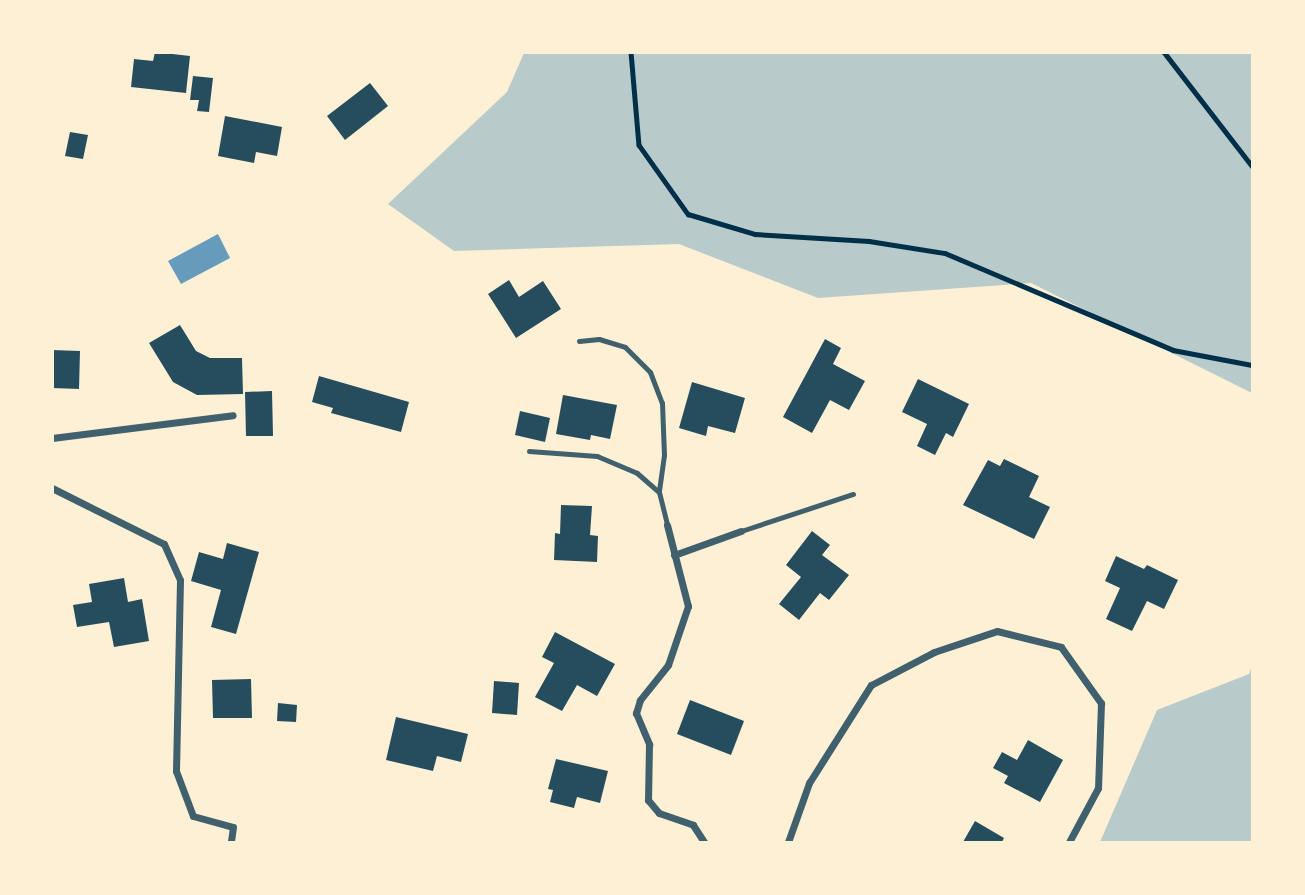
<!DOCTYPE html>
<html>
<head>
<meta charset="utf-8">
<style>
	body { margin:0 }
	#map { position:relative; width:1305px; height:895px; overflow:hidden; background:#fdf0d5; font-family:Commissioner,sans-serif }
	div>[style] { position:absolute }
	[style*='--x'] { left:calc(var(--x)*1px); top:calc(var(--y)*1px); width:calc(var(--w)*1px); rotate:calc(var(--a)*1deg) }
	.green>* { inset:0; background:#b9caca }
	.water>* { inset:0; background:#669bbc }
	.building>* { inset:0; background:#264d5e }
	.path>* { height:4.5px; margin:-2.25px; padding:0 2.25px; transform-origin:2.25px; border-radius:2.25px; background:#003049 }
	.service>* { height:5px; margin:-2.5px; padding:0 2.5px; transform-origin:2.5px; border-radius:2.5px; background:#3f606c }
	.minor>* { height:7px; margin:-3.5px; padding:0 3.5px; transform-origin:3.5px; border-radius:3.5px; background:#3f606c }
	span { translate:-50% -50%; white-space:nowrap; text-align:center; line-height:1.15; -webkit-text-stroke:6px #fdf0d5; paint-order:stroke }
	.frame { position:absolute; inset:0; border:54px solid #fdf0d5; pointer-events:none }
</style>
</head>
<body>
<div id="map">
	<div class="green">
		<div style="clip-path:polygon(524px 53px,1252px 53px,1252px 393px,1031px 283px,818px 298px,679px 244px,454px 251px,388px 204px,507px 92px)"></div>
		<div style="clip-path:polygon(1252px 666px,1252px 842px,1100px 842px,1157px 710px,1249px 674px)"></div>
	</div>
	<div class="water">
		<div style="clip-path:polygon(218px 234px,230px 258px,181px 284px,168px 261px)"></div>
	</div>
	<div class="building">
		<div style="clip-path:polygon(155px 52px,190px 56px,186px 93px,131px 87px,134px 59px,153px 61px)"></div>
		<div style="clip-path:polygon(193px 76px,213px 78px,209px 112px,197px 111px,199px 100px,190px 100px)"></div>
		<div style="clip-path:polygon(370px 83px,388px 106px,345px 140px,327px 116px)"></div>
		<div style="clip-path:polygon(225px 116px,282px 127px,277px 156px,256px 152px,254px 163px,218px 156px)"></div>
		<div style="clip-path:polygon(70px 132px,88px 135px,83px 159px,65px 156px)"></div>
		<div style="clip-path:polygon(509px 280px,519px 297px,543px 281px,561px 309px,516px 338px,488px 294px)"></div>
		<div style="clip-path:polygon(180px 325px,196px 351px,210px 358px,242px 358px,243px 394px,197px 395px,173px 382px,149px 343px)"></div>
		<div style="clip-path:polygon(825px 339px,841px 348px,833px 364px,865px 381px,849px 410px,830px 400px,812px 433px,783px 417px)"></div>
		<div style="clip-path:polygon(52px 350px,80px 351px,79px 389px,52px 388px)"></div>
		<div style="clip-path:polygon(319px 376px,409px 402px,401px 432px,331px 413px,333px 408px,312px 402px)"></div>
		<div style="clip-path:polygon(918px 379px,969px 404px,953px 437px,946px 433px,935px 455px,917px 446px,927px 424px,902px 412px)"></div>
		<div style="clip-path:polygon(692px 382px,745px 398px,735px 433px,708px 426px,706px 436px,679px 428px)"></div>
		<div style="clip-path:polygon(272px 391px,273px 436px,246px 436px,245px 392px)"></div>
		<div style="clip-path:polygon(563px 395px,617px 405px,610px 439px,591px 435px,590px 440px,556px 434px)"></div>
		<div style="clip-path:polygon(520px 411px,550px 418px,545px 442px,515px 435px)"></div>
		<div style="clip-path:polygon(1004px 459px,1039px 476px,1029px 497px,1050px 507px,1034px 539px,963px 505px,988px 460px,1000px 466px)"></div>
		<div style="clip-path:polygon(561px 505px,592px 506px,590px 535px,598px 536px,597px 562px,554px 560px,555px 533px,560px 534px)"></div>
		<div style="clip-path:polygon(812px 531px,830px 545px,822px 555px,849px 575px,829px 600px,820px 593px,799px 620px,779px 604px,801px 577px,786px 565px)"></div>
		<div style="clip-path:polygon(227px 543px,259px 552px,236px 634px,211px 627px,221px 590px,191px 581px,199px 552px,223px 559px)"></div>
		<div style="clip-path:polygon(1116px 556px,1144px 569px,1147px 565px,1178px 580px,1164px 609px,1147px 601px,1132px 631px,1106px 619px,1120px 588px,1105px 581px)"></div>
		<div style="clip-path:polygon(124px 578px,128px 602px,142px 599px,149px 641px,114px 647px,109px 622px,77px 627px,73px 605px,92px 602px,89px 584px)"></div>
		<div style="clip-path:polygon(555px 632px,615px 664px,597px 696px,577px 685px,562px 711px,535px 697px,554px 663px,542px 657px)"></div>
		<div style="clip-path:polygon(251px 679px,252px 718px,213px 718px,212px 680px)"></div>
		<div style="clip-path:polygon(494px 681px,519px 683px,517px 715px,492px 713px)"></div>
		<div style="clip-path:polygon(690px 700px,744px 721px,731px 755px,677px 734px)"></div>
		<div style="clip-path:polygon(278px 703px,297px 705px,296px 722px,277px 721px)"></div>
		<div style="clip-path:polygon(396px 717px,468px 734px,461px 762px,437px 756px,433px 771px,386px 760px)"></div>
		<div style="clip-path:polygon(1028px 740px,1063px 760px,1040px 802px,1004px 783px,1008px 776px,993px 768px,1002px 752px,1017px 760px)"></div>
		<div style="clip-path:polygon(556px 759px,608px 771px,600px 803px,577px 797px,574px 808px,550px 802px,553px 790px,548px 789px)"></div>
		<div style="clip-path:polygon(975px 821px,1004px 838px,1002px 842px,963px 842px)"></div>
	</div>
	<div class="path">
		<div style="--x:631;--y:52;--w:93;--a:85.1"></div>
		<div style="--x:639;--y:145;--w:85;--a:54.6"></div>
		<div style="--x:688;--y:214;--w:70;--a:16.6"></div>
		<div style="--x:755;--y:234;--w:114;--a:3.5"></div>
		<div style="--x:869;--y:241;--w:77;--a:9"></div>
		<div style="--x:945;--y:253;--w:248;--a:23"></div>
		<div style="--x:1173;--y:350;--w:80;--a:10.8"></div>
		<div style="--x:1164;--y:52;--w:144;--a:52.3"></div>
	</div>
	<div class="service">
		<div style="--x:579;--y:341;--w:20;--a:-6"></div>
		<div style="--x:599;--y:339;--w:27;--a:17"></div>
		<div style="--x:625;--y:347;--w:35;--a:45"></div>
		<div style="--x:650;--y:372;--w:33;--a:69"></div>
		<div style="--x:662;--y:403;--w:52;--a:87.8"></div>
		<div style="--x:664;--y:455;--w:37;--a:98"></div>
		<div style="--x:529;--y:451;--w:68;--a:4.2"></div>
		<div style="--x:597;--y:456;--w:43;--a:23"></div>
		<div style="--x:637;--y:473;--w:29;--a:41"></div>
		<div style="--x:659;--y:492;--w:34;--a:76"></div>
		<div style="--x:741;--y:531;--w:118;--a:-18.3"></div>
	</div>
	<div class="minor">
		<div style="--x:52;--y:438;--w:182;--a:-7.2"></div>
		<div style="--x:52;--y:488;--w:125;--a:26.6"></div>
		<div style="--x:164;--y:544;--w:39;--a:66"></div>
		<div style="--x:180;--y:580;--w:191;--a:91.2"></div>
		<div style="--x:176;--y:771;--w:48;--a:69.3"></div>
		<div style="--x:193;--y:816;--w:41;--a:15.4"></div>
		<div style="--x:233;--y:827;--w:15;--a:98"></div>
		<div style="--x:667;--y:525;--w:84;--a:75.5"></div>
		<div style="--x:688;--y:606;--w:62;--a:108.7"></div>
		<div style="--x:668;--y:665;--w:45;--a:128.7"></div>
		<div style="--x:640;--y:700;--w:14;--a:107"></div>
		<div style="--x:636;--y:713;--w:34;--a:67"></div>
		<div style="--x:649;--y:744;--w:56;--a:91"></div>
		<div style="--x:648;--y:800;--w:17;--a:50"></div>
		<div style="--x:659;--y:813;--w:36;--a:19"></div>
		<div style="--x:693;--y:825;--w:20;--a:57"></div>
		<div style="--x:674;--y:555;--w:71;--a:-19.7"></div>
		<div style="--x:788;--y:842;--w:63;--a:-70.4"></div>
		<div style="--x:809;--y:783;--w:116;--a:-57.7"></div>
		<div style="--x:871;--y:685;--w:71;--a:-27.6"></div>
		<div style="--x:934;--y:652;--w:66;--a:-18.4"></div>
		<div style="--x:997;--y:631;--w:66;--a:14"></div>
		<div style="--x:1061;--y:647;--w:69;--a:54.5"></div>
		<div style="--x:1101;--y:703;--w:85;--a:92"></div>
		<div style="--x:1098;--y:788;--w:61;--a:118.2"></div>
	</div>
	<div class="frame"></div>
</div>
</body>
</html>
